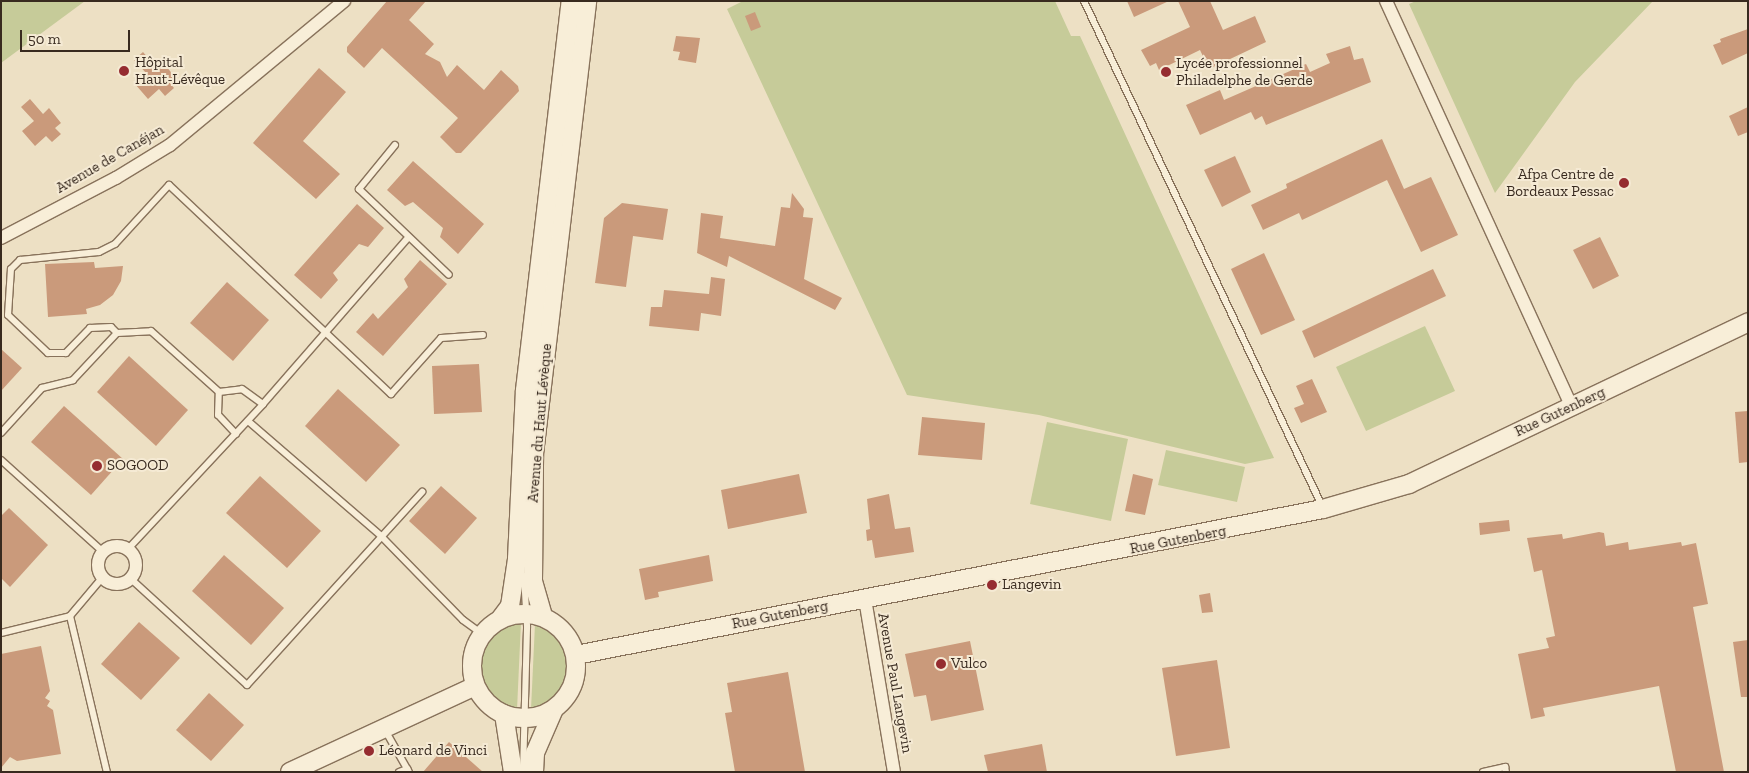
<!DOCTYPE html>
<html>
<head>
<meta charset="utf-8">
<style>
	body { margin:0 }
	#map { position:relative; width:1749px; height:773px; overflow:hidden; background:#ede0c4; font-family:"Zilla Slab",serif }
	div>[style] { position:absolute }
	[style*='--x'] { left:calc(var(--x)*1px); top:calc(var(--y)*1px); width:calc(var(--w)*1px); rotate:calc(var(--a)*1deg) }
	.green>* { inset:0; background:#c6cb99 }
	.building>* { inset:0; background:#ca9a7b }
	.roads { filter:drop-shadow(1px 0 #88725b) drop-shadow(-1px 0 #88725b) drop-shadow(0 1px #88725b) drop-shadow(0 -1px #88725b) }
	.lane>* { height:6px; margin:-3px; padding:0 3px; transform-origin:3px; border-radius:3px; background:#f8eed8 }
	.street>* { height:12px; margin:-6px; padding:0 6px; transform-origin:6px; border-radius:6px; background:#f8eed8 }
	.street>.ring { margin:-6px; padding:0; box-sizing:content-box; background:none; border:12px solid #f8eed8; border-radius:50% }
	.secondary>* { height:18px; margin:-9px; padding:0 9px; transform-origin:9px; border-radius:9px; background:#f8eed8 }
	.secondary>.ring { margin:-9px; padding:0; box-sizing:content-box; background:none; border:18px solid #f8eed8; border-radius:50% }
	.dots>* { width:14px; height:14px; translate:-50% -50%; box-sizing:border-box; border:2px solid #f5ead4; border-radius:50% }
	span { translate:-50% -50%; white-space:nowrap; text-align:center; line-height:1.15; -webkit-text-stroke:4px #f5ead4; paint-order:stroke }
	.poi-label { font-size:15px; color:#382a1f }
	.left { translate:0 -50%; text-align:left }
	.right { translate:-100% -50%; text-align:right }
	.street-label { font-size:15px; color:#382a1f }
	.frame { position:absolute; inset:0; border:2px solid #382a1f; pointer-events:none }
	.scale { position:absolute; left:20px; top:30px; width:110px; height:22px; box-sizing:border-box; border:2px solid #382a1f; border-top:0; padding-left:6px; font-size:15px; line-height:18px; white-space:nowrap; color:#382a1f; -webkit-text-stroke:4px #f5ead4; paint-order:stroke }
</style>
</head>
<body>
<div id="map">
	<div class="green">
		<div style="clip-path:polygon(1px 1px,85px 1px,1px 63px)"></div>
		<div style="clip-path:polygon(743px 1px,1055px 1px,1071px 36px,1080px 36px,1274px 458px,1245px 464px,1039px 415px,907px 395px,727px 9px)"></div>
		<div style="clip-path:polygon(1416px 1px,1653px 1px,1575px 82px,1495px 193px,1409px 4px)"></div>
		<div style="clip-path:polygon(1425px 326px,1455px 391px,1366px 431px,1336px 367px)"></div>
		<div style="clip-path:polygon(1047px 422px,1128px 439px,1111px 521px,1030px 504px)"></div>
		<div style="clip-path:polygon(1166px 450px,1245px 467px,1237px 502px,1158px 485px)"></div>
		<div style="clip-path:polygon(521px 622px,517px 710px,507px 707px,490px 695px,480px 669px,481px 655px,491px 637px,505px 626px)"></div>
		<div style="clip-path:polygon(535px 624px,556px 636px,566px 654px,567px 663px,564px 682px,559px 693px,544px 706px,531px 709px)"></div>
	</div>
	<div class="building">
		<div style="clip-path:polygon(387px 1px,426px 1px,409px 20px,434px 44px,425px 54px,440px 62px,447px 77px,457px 65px,484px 90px,501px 70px,518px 86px,519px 91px,461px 153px,456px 153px,440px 137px,458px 118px,382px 48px,364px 68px,347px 52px,347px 47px)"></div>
		<div style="clip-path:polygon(1127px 1px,1169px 1px,1134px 17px)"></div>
		<div style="clip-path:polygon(1178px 1px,1210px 1px,1223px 30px,1255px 16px,1266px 42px,1209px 69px,1200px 50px,1159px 70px,1156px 63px,1150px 66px,1141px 50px,1190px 27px)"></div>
		<div style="clip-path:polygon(755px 12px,761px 27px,751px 31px,745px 16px)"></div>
		<div style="clip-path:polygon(1748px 29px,1748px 53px,1722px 65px,1713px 45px,1721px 42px,1720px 39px)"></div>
		<div style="clip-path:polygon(676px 36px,700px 38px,696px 63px,678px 60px,680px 52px,673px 51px)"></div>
		<div style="clip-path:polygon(1350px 46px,1354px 60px,1363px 58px,1371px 82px,1266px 125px,1262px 116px,1255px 120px,1251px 112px,1200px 135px,1186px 105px,1220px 90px,1224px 100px,1306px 64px,1310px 72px,1330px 63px,1326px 54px)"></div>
		<div style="clip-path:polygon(143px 52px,156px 67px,162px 61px,174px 76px,168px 81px,174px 88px,165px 96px,159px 89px,148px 99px,135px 84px,147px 74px,134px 60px)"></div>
		<div style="clip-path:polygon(319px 68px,346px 92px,303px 141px,340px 174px,316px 199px,253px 143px)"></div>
		<div style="clip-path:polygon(30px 99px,43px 114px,49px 108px,61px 123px,55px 128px,61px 134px,52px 142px,46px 136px,35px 146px,22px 131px,34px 121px,21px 107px)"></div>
		<div style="clip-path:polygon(1748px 107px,1748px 132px,1738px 136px,1729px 116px)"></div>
		<div style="clip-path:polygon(1382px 139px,1404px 189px,1431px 177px,1458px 235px,1421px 252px,1387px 180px,1302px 220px,1299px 213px,1263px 230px,1251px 205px,1287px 188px,1286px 184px)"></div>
		<div style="clip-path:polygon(1235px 156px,1251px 192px,1222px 207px,1204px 170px)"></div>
		<div style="clip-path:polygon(413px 161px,484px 224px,458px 254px,440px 237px,443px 228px,413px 202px,405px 206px,387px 190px)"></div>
		<div style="clip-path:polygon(792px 193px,804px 209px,803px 217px,813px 218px,804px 279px,842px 298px,835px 310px,729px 256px,727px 267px,697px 253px,701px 213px,723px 216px,720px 238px,775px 246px,781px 207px,790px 208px)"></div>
		<div style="clip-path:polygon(622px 203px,668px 209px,663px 240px,633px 236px,626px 287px,595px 283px,604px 218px)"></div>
		<div style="clip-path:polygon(357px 204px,384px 228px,368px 247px,359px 244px,333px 273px,338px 280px,321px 299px,294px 275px)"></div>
		<div style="clip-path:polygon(1600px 237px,1619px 276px,1593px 289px,1573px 250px)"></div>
		<div style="clip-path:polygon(1264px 253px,1295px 320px,1261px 335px,1231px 269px)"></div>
		<div style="clip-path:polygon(420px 260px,447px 284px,383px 356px,356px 332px,373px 313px,378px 319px,408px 287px,404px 279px)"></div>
		<div style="clip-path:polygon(94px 262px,95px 268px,123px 266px,121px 281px,113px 295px,100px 305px,86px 309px,87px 314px,48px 317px,45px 264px)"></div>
		<div style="clip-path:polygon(1433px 269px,1446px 296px,1314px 358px,1302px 331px)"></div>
		<div style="clip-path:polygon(711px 277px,725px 279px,721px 316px,701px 313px,699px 331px,649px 326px,651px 307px,662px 307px,664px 290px,709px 294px)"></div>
		<div style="clip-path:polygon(227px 282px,269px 320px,233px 361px,190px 323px)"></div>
		<div style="clip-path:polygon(1px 349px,22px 368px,1px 391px)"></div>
		<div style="clip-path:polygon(129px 356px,188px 410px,156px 446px,97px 392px)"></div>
		<div style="clip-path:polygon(479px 364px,482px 412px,434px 414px,432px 366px)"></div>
		<div style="clip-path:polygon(1312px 379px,1327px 412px,1301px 423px,1294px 408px,1304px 404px,1296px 386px)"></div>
		<div style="clip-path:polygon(338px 389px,400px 445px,366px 482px,305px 426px)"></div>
		<div style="clip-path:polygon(64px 406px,123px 459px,91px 495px,31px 442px)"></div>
		<div style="clip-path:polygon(1748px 411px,1748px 462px,1739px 463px,1735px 412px)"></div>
		<div style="clip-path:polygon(922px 417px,985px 423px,982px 460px,918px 455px)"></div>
		<div style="clip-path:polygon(799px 474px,807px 513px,728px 529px,721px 490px)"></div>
		<div style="clip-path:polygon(1133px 474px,1153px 479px,1145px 515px,1125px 511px)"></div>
		<div style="clip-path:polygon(260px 476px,321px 531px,287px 568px,226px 513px)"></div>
		<div style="clip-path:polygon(441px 486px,477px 518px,445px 554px,409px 521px)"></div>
		<div style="clip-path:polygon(889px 494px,895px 529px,910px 527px,914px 552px,875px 558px,872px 540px,867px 541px,866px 530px,870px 529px,867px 499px)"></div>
		<div style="clip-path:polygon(9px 508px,48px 545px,10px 587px,1px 578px,1px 516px)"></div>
		<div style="clip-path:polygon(1509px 520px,1510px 531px,1480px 535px,1479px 523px)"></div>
		<div style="clip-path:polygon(1599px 532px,1604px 533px,1606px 546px,1628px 542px,1629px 550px,1681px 542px,1682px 546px,1696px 543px,1708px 604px,1693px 607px,1724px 772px,1676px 772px,1659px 686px,1543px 708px,1545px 716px,1531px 719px,1518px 654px,1549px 648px,1546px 638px,1555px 636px,1542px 570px,1534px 572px,1527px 538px,1562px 534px,1563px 539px)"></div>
		<div style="clip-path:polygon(224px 555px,284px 608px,251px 645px,192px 591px)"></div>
		<div style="clip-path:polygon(709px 555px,713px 581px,658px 592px,659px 597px,645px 600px,639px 569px)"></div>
		<div style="clip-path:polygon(1210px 593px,1213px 612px,1202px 613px,1199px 595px)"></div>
		<div style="clip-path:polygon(139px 622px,180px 658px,141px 700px,101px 664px)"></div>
		<div style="clip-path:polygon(1748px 640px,1748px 697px,1741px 697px,1733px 642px)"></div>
		<div style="clip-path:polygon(970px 641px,984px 710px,931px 721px,926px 695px,914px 697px,905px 654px)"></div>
		<div style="clip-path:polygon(41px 646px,50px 691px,45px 698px,50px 701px,47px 706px,53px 710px,61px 754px,17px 761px,10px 757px,1px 768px,1px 654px)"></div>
		<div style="clip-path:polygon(1217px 660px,1230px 748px,1176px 756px,1162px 668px)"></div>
		<div style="clip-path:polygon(788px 672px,805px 772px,735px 772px,725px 713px,732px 712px,727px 683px)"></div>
		<div style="clip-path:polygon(209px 693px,244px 725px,211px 761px,176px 730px)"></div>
		<div style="clip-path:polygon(449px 742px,483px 772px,423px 772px)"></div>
		<div style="clip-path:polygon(1042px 744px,1047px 772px,988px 772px,984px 755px)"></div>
	</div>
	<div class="roads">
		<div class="lane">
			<div style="--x:1084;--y:1;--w:561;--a:64.76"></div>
			<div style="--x:395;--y:145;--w:57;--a:129.3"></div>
			<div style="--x:359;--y:189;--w:124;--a:43.7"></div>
			<div style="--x:117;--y:333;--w:34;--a:-3"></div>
			<div style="--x:151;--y:331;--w:91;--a:41.9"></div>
			<div style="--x:248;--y:421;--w:176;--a:40.8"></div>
			<div style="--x:381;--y:536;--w:117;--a:45.7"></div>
			<div style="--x:463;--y:620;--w:24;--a:36"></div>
			<div style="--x:1;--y:433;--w:61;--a:-47.7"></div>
			<div style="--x:42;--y:388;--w:32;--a:-14"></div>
			<div style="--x:73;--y:380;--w:64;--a:-46.9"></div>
			<div style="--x:117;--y:333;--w:8;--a:-135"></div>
			<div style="--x:111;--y:327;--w:21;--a:177"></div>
			<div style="--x:90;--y:328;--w:35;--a:134"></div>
			<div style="--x:66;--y:353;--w:18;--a:180"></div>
			<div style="--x:48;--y:353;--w:55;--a:-136.5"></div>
			<div style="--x:8;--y:315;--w:46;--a:-86.3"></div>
			<div style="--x:11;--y:269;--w:13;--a:-45"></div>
			<div style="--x:20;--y:260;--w:79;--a:-5.8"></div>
			<div style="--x:99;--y:252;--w:18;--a:-27"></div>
			<div style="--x:115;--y:244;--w:80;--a:-47.5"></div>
			<div style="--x:169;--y:185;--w:305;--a:43.3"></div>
			<div style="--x:391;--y:394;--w:75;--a:-48.2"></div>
			<div style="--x:441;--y:338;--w:42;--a:-4.1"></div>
			<div style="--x:236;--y:434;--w:26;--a:-133"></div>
			<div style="--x:218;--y:415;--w:23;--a:-88"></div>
			<div style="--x:219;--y:392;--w:23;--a:-7"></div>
			<div style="--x:242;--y:389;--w:26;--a:36"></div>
			<div style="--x:1;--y:460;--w:136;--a:42"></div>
			<div style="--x:128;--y:549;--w:198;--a:-47"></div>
			<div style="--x:263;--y:404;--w:220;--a:-48.9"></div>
			<div style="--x:131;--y:579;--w:157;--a:42.4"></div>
			<div style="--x:247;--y:685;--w:261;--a:-47.8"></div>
			<div style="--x:70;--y:616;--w:160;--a:76.7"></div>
			<div style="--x:1;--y:633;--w:71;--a:-13.8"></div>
			<div style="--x:70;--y:616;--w:50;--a:-49.9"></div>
			<div style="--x:385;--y:730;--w:48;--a:60.3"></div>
			<div style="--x:399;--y:772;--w:9;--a:-21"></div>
			<div style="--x:523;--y:772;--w:146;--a:-88.4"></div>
			<div style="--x:527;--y:626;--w:50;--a:-93.4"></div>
			<div style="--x:1483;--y:772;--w:23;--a:-13"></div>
			<div style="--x:1505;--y:767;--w:5;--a:79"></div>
		</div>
		<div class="street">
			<div style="--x:1386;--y:1;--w:447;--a:65.4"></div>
			<div style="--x:1;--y:238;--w:130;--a:-27.6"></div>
			<div style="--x:116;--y:178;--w:63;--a:-31.4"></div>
			<div style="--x:170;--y:145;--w:226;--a:-39.6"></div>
			<div class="ring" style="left:98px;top:546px;width:26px;height:26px"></div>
			<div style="--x:865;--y:599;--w:175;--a:80.5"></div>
		</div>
		<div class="secondary">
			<div class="ring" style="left:472px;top:614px;width:86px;height:86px"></div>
			<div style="--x:543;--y:616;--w:36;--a:-106"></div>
			<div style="--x:533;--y:581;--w:127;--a:-89.5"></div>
			<div style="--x:534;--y:454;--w:456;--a:-83.3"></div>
			<div style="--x:501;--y:618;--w:15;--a:-53"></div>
			<div style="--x:510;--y:606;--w:48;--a:-81.5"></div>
			<div style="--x:517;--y:559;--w:169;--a:-87.3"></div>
			<div style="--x:525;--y:390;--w:392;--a:-83.3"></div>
			<div style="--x:576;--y:655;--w:761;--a:-11.06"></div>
			<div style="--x:1323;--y:509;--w:90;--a:-16.2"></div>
			<div style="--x:1409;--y:484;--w:376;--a:-25.5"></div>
			<div style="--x:504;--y:714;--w:59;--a:81.2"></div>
			<div style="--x:290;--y:772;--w:204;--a:-24.9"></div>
			<div style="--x:534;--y:772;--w:19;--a:-87"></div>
			<div style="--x:535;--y:753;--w:48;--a:-66.6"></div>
		</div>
	</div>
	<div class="dots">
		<div style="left:124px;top:71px;background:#952c30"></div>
		<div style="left:1166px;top:72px;background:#952c30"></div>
		<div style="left:1624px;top:183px;background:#952c30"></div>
		<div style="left:97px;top:466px;background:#952c30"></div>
		<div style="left:992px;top:585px;background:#952c30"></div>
		<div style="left:941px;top:664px;background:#952c30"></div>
		<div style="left:369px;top:751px;background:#952c30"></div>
	</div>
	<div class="poi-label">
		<span class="left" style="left:135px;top:71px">Hôpital<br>Haut-Lévêque</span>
		<span class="left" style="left:1176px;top:72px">Lycée professionnel<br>Philadelphe de Gerde</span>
		<span class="right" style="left:1614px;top:183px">Afpa Centre de<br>Bordeaux Pessac</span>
		<span class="left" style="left:107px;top:466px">SOGOOD</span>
		<span class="left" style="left:1002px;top:585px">Langevin</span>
		<span class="left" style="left:951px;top:664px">Vulco</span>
		<span class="left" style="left:379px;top:751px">Léonard de Vinci</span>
	</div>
	<div class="street-label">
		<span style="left:110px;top:159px;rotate:-30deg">Avenue de Canéjan</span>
		<span style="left:1560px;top:412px;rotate:-25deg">Rue Gutenberg</span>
		<span style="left:540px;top:423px;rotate:-85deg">Avenue du Haut Lévèque</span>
		<span style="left:1178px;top:540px;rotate:-11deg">Rue Gutenberg</span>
		<span style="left:780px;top:615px;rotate:-11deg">Rue Gutenberg</span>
		<span style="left:895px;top:683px;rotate:80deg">Avenue Paul Langevin</span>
	</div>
	<div class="frame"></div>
	<div class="scale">50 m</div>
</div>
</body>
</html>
